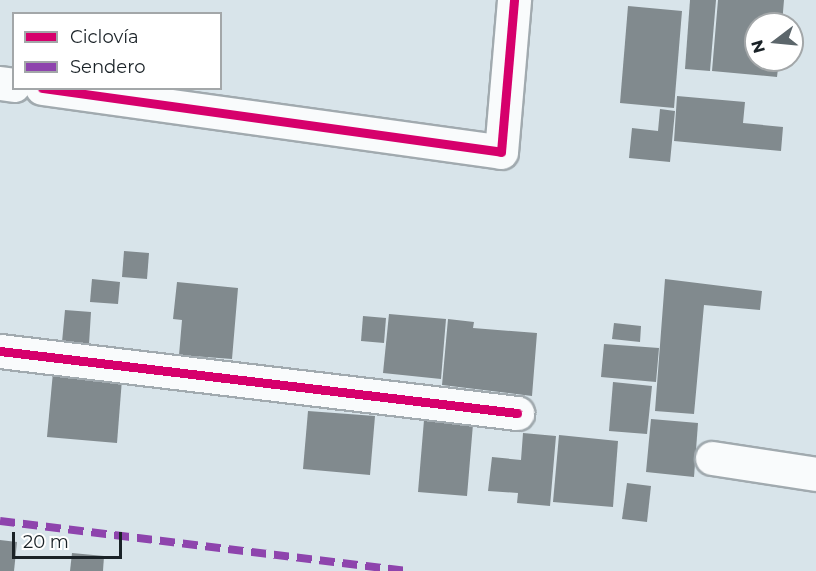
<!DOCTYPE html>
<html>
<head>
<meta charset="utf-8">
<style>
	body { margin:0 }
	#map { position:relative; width:816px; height:571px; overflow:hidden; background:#d8e4ea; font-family:Montserrat,sans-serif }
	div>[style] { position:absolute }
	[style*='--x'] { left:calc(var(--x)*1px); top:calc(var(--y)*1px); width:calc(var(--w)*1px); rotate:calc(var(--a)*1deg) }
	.building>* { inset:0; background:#818a8e }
	.roads { filter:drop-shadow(2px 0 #a1aaaf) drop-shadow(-2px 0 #a1aaaf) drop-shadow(0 2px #a1aaaf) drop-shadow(0 -2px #a1aaaf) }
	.street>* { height:33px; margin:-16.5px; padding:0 16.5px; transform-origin:16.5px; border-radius:16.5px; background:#f9fbfc }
	.quiet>* { height:8px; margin-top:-4px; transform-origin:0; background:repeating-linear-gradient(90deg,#8e44ad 0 15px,transparent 0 23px) }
	.cycleway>* { height:9px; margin:-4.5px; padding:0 4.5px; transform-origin:4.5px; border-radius:4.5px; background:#d6006c }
	span { translate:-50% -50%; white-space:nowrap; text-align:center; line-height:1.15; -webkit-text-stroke:6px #fff; paint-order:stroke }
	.legend { position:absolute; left:12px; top:12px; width:210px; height:78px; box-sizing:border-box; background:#fff; border:2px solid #a3a7a9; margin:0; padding:8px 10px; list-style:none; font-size:18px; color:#1a2227 }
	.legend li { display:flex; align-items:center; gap:12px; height:30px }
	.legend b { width:30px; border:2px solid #a3a7a9 }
	.north { position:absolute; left:744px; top:12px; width:60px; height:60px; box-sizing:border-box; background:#fff; border:2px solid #a3a7a9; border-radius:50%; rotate:254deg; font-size:16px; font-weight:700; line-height:24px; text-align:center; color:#1a2227 }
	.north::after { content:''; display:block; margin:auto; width:21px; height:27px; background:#5c666b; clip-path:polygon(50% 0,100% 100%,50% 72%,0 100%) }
	.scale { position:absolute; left:12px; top:532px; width:110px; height:27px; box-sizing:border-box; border:3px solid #1a2227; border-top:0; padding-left:8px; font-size:18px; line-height:21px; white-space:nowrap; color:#1a2227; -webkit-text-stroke:4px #fff; paint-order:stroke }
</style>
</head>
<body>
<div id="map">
	<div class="building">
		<div style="clip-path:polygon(690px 0,716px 0,710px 71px,685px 69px)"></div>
		<div style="clip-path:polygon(718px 0,784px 0,782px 24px,756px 24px,756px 60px,779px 60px,777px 77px,712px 71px)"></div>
		<div style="clip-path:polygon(628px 6px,682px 11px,674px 108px,620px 103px)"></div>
		<div style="clip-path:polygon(677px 96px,745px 102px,743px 123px,783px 127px,781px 151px,674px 141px)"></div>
		<div style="clip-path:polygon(660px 109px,675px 111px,670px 162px,629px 158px,632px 128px,658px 131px)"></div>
		<div style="clip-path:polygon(124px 251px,149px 253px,147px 279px,122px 277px)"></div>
		<div style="clip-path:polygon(92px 279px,120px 282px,118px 304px,90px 302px)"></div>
		<div style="clip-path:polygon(665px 279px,762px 291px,760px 310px,704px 305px,694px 414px,655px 411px)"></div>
		<div style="clip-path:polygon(177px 282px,238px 288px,232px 359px,179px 355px,182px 320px,173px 319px)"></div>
		<div style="clip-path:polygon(65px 310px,91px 312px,89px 344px,62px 342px)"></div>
		<div style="clip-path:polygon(389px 314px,446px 319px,441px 379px,383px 373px)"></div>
		<div style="clip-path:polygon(363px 316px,386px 318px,384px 343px,361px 341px)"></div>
		<div style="clip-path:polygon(448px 319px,474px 322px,473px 328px,537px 333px,532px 396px,442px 385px)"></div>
		<div style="clip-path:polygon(614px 323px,641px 326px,640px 342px,612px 339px)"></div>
		<div style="clip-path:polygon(604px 344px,659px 348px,656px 382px,601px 377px)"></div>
		<div style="clip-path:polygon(53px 372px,122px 379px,117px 443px,47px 437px)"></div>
		<div style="clip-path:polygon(613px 382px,652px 386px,647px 434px,609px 431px)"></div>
		<div style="clip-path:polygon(308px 411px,375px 416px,370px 475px,303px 469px)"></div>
		<div style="clip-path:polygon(651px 419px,698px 423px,694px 477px,646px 472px)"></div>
		<div style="clip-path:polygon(424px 420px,473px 424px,467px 496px,418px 492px)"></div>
		<div style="clip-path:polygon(523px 433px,556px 436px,550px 506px,517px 503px,518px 493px,488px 491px,492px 457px,521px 460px)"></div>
		<div style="clip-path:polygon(559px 435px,618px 441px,613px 507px,553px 502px)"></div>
		<div style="clip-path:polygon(627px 483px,651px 486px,647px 522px,622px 519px)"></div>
		<div style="clip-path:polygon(0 540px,17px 542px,14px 571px,0 571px)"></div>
		<div style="clip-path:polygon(72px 553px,104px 556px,103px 571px,70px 571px)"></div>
	</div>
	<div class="roads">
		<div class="street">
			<div style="--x:0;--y:83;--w:14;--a:8"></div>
			<div style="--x:42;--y:88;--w:463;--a:7.9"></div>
			<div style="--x:501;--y:152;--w:153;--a:-85.1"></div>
			<div style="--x:0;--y:351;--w:521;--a:6.84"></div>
			<div style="--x:712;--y:458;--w:105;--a:8.7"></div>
		</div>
	</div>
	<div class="quiet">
		<div style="--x:0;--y:521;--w:412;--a:7"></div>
	</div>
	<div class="cycleway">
		<div style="--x:42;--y:88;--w:463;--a:7.9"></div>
		<div style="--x:501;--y:152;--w:153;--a:-85.1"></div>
		<div style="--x:0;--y:351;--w:521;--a:6.84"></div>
	</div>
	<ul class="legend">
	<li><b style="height:8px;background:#d6006c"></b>Ciclovía</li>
	<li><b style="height:8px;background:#8e44ad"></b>Sendero</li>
	</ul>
	<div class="north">N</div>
	<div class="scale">20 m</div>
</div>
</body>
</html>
